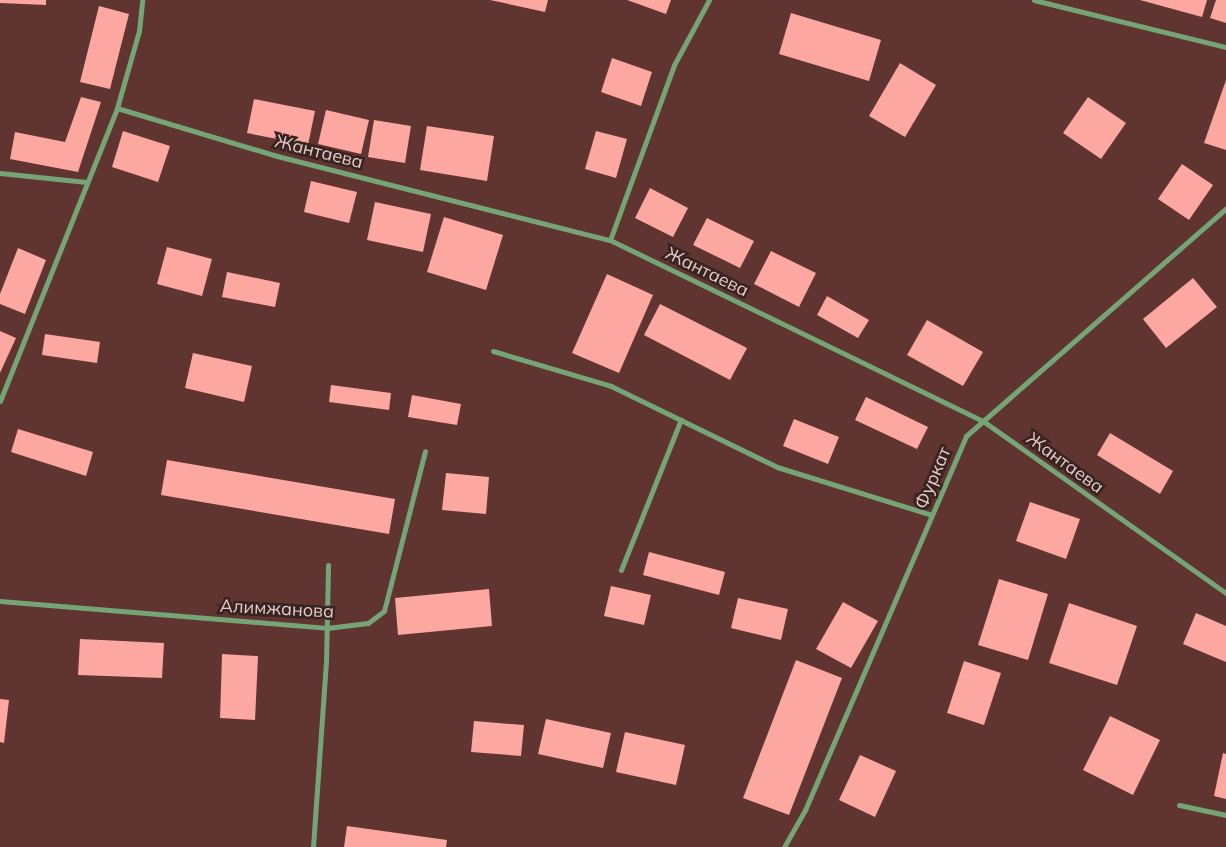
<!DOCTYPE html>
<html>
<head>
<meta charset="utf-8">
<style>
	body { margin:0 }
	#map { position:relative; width:1226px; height:847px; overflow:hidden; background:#603431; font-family:Mulish,sans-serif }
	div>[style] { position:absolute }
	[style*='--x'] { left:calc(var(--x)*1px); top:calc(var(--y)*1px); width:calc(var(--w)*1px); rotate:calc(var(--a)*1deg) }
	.building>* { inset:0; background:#fca79f }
	.street>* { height:5px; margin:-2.5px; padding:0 2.5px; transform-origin:2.5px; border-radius:2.5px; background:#75a476 }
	span { translate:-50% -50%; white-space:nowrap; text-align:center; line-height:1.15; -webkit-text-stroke:5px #372321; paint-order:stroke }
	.street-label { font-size:18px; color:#e6cac7 }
</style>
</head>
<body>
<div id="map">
	<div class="building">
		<div style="clip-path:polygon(0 0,46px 0,46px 5px,0 3px)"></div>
		<div style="clip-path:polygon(490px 0,548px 0,545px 12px)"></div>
		<div style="clip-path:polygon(627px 0,671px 0,666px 14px)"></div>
		<div style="clip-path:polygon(1140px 0,1207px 0,1202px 17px)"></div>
		<div style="clip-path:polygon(1216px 0,1226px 0,1226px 23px,1210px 18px)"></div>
		<div style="clip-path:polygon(99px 6px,129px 14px,110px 89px,80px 82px)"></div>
		<div style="clip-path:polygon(791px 13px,881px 40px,869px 81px,779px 54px)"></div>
		<div style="clip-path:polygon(612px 58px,652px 72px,641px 106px,601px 92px)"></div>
		<div style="clip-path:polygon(900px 63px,936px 85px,905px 137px,869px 116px)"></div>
		<div style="clip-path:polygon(1226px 80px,1226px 150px,1204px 143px)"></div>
		<div style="clip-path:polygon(81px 97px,101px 102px,78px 172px,10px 159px,15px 132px,65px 142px)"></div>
		<div style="clip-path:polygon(1088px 97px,1126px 123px,1101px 159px,1063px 133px)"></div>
		<div style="clip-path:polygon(254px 99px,315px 111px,308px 145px,247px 133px)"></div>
		<div style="clip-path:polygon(326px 110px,369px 120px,361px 154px,318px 144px)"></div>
		<div style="clip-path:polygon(374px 120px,411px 126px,405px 163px,368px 157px)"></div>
		<div style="clip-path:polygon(427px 126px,494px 136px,487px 181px,420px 170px)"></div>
		<div style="clip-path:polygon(123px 131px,170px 146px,158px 182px,112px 167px)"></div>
		<div style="clip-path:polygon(596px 131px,627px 139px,616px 178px,585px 169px)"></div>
		<div style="clip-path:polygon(1182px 164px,1213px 185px,1189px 220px,1158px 199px)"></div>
		<div style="clip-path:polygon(311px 181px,357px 192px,349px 223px,304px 212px)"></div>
		<div style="clip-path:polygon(650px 188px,688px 208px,673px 237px,635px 218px)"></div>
		<div style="clip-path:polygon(375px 202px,431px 214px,423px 252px,367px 240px)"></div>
		<div style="clip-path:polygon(444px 217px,503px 235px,486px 290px,427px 272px)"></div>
		<div style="clip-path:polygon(707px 218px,754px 241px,740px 268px,693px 245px)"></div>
		<div style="clip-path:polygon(167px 247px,212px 259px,202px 296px,157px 284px)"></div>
		<div style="clip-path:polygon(18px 248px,46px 260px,25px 314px,0 304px,0 294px)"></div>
		<div style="clip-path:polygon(771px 251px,816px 273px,799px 307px,754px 284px)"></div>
		<div style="clip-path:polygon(227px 272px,280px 283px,275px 307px,222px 297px)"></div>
		<div style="clip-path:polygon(607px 274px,653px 295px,619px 373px,572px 353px)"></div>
		<div style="clip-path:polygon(1193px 278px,1217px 307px,1166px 348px,1143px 319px)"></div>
		<div style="clip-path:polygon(827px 296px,869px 320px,858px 338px,817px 315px)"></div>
		<div style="clip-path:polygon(660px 304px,747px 348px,730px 380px,644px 335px)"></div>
		<div style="clip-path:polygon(927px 320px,983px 352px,963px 386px,907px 355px)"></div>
		<div style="clip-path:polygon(0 331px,16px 338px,0 373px)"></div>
		<div style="clip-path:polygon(45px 334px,100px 342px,97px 363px,42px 355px)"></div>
		<div style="clip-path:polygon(193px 353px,252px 366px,244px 402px,185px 388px)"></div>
		<div style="clip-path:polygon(331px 385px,391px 393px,389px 410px,329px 402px)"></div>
		<div style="clip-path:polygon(412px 395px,461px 404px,457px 425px,408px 417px)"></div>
		<div style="clip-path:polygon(866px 397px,928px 427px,917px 449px,855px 420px)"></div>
		<div style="clip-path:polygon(794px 419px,839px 437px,828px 464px,783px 446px)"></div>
		<div style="clip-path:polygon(18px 429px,93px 452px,86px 476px,11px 452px)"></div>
		<div style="clip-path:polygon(1110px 433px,1173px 471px,1160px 494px,1097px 455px)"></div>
		<div style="clip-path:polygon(167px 460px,395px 499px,389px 534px,161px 495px)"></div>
		<div style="clip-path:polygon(446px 473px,489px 477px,486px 514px,442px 510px)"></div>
		<div style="clip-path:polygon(1030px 502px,1080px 519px,1066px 559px,1016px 541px)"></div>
		<div style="clip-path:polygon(649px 552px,725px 572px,719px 595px,643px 575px)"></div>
		<div style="clip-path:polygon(999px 579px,1048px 594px,1028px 660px,978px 645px)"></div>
		<div style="clip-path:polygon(611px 586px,651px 595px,644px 625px,604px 616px)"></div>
		<div style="clip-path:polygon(489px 589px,492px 626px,398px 635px,395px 598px)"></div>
		<div style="clip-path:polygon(738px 598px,788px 609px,781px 640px,731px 628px)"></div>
		<div style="clip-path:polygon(843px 602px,878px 621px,851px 668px,816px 649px)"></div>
		<div style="clip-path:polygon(1069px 603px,1137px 626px,1117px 685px,1049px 663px)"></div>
		<div style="clip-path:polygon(1196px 613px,1226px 626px,1226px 662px,1183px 644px)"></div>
		<div style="clip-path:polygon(80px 639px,164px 643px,162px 678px,78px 675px)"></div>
		<div style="clip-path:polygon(222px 654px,258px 656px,255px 720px,220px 718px)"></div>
		<div style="clip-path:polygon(796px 660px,842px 678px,789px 815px,743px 798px)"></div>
		<div style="clip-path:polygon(964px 661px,1001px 673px,984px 725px,947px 713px)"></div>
		<div style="clip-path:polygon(0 699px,9px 700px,4px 743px,0 742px)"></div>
		<div style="clip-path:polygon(1110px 716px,1160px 740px,1133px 795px,1083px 770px)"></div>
		<div style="clip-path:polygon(546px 719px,611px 733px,603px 768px,538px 754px)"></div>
		<div style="clip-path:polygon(474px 721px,524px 725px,521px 756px,471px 752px)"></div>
		<div style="clip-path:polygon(625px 732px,685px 745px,676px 785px,616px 772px)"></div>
		<div style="clip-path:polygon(1223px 753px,1226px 754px,1226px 799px,1214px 796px)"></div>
		<div style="clip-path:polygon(860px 755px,896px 771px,875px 817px,839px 800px)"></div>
		<div style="clip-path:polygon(347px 826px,447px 840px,446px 847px,344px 847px)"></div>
	</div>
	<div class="street">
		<div style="--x:1034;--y:0;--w:198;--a:13.8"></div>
		<div style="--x:117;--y:108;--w:167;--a:16.7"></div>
		<div style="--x:277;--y:156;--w:343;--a:14.2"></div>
		<div style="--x:610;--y:240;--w:415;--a:25.9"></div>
		<div style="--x:983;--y:421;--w:298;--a:35.3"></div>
		<div style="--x:0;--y:173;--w:87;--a:5.9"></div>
		<div style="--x:610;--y:240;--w:186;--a:-69.9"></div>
		<div style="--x:674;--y:65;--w:74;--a:-61.7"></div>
		<div style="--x:493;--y:351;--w:123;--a:16.5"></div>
		<div style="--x:611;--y:386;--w:185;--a:26"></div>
		<div style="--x:777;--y:467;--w:162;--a:17.2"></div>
		<div style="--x:0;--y:401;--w:315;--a:-68.2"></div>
		<div style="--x:117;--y:108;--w:80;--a:-74.1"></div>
		<div style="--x:139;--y:31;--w:31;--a:-84"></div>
		<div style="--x:621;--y:570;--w:162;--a:-68.3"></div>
		<div style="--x:0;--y:601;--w:328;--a:4.7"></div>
		<div style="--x:327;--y:628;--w:41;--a:-7"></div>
		<div style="--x:368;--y:623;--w:20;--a:-37"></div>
		<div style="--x:384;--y:611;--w:165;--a:-75.6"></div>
		<div style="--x:1179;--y:805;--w:48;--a:12"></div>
		<div style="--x:313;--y:847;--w:184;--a:-86"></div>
		<div style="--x:326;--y:663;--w:98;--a:-88.8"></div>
		<div style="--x:784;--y:847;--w:43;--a:-60.4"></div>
		<div style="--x:805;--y:810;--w:407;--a:-66.7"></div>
		<div style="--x:966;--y:436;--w:346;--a:-41.2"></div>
	</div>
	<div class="street-label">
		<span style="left:319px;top:152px;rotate:14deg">Жантаева</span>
		<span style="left:707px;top:272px;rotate:26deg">Жантаева</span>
		<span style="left:1065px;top:463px;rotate:36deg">Жантаева</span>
		<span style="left:933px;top:478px;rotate:-67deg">Фуркат</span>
		<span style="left:277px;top:609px;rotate:3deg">Алимжанова</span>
	</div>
</div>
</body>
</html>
